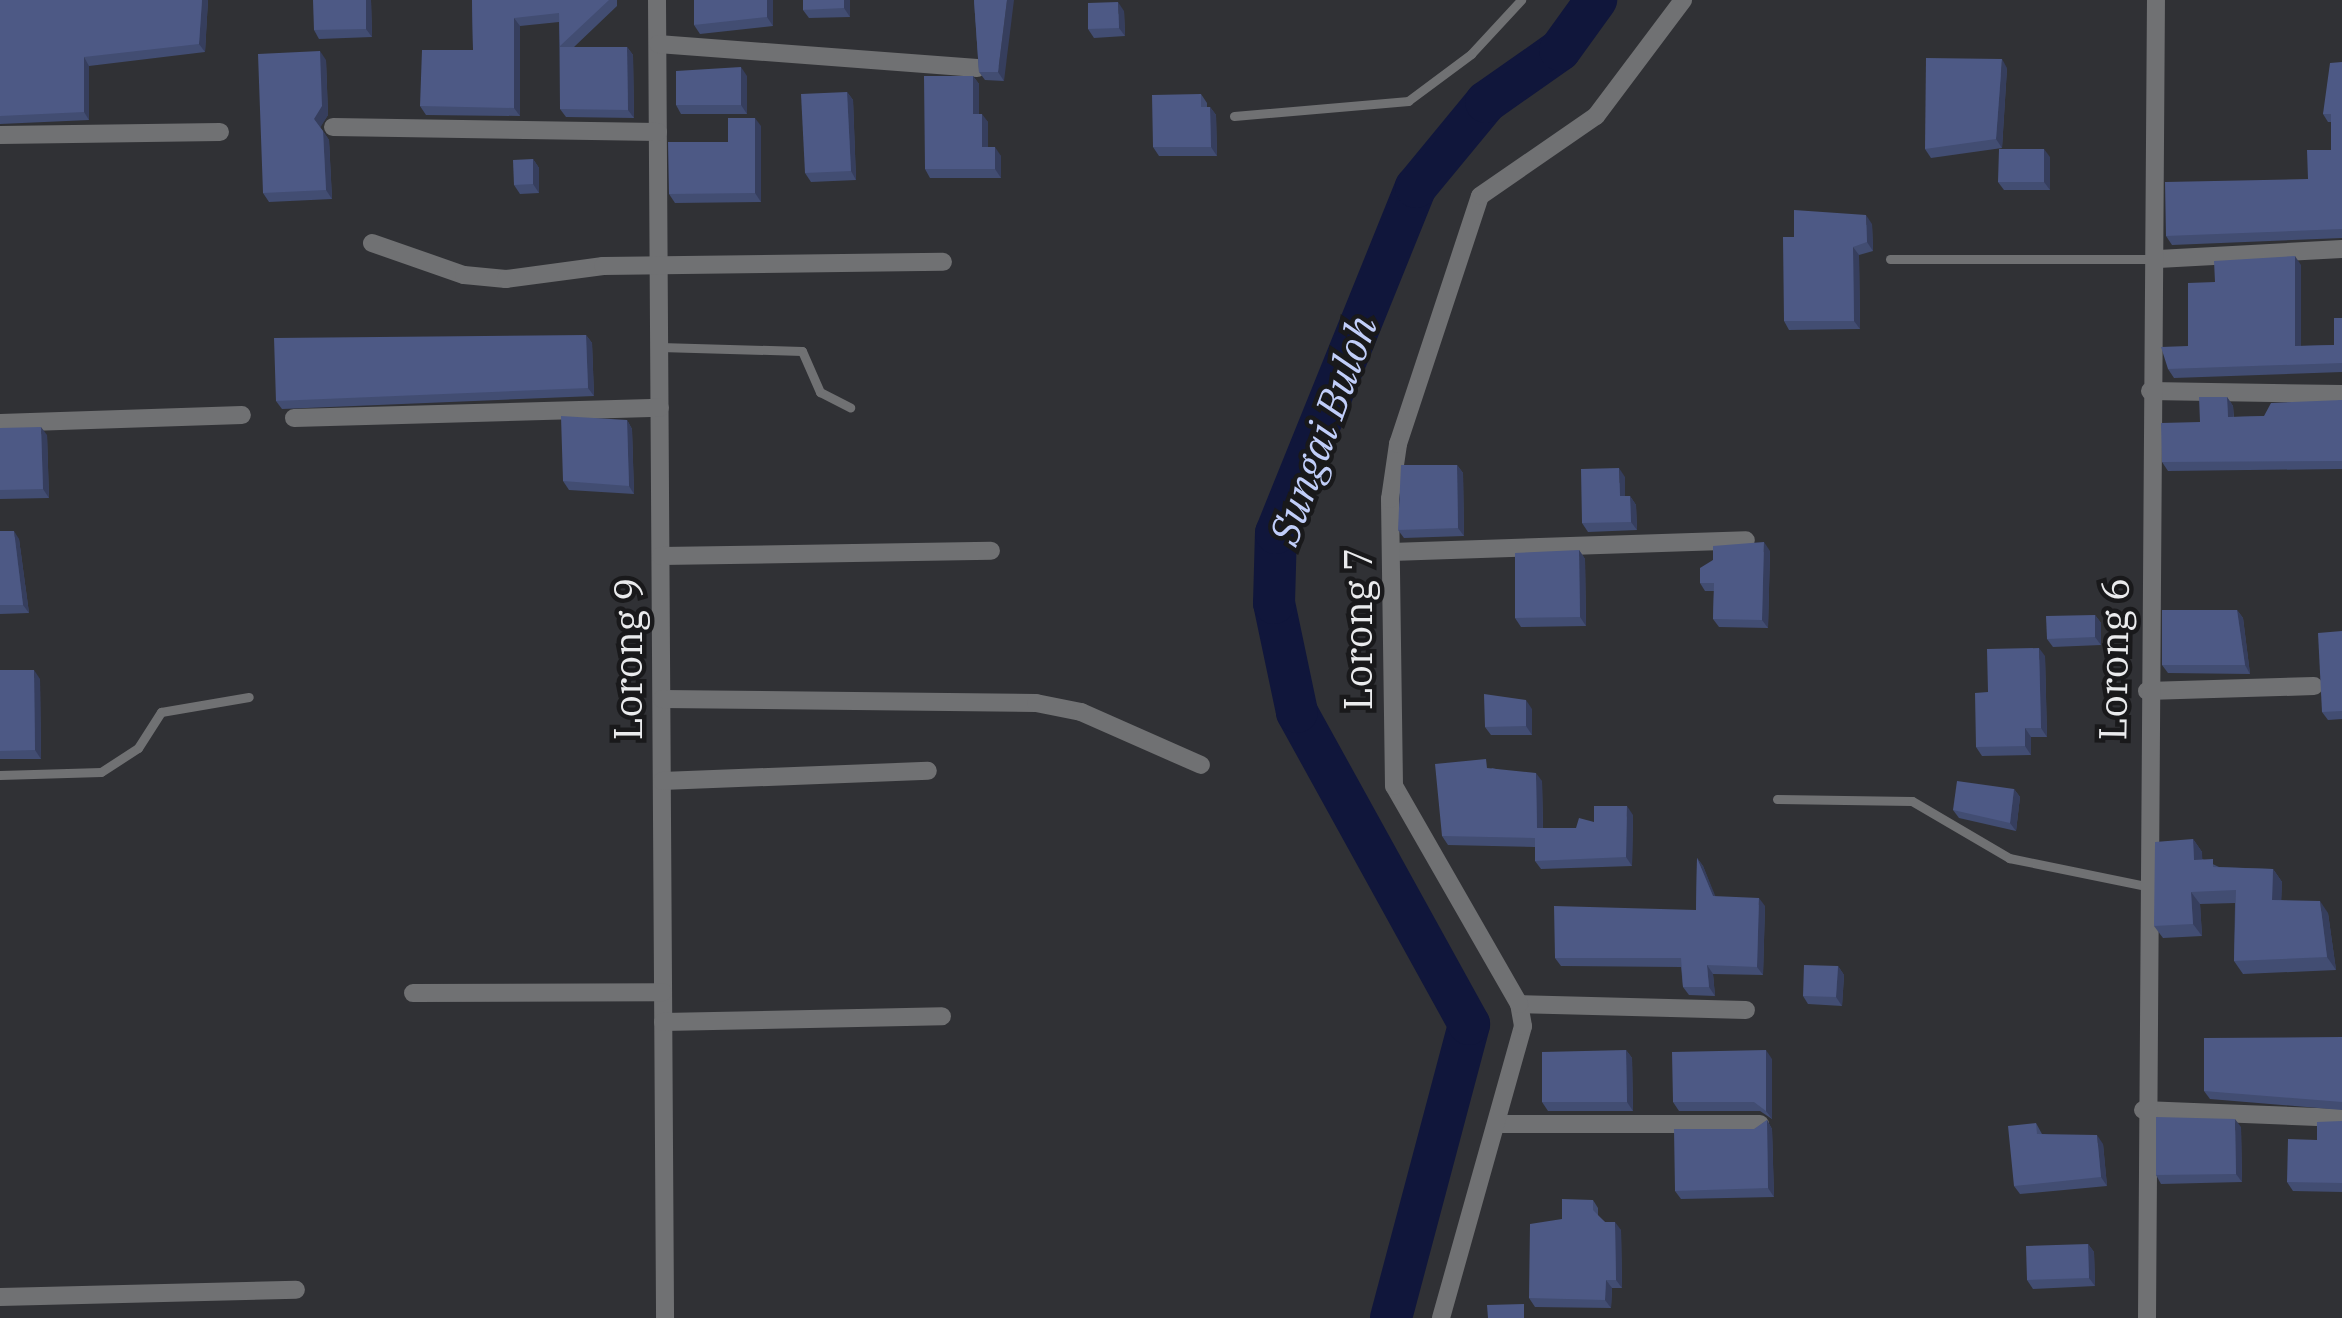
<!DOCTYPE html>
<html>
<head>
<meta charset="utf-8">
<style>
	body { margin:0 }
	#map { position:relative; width:2342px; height:1318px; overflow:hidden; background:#303135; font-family:"IBM Plex Serif",serif }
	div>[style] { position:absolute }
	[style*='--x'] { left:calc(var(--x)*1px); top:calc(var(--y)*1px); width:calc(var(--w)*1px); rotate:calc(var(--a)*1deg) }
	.river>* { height:42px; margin:-21px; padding:0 21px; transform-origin:21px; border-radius:21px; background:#10163b }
	.lane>* { height:9px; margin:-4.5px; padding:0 4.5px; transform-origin:4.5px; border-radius:4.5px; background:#707173 }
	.street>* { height:18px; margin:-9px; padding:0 9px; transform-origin:9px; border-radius:9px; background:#707173 }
	.wall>* { inset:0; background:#424d72 }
	.shaded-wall>* { inset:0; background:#363e5d }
	.building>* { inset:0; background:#4d5985 }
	span { translate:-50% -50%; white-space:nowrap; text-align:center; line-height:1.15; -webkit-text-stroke:9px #19191b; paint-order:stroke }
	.street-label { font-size:39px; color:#eaebed }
	.water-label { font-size:42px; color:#c1cef9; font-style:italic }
</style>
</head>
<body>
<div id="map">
	<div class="river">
		<div style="--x:1391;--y:1318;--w:304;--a:-75.1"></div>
		<div style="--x:1469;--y:1024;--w:356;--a:-118.9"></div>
		<div style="--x:1297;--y:712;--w:111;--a:-101.9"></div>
		<div style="--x:1274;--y:603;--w:70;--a:-88.4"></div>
		<div style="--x:1276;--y:533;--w:373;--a:-68"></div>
		<div style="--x:1416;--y:187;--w:110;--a:-50.5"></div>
		<div style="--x:1486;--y:102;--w:90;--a:-35.1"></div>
		<div style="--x:1560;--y:50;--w:62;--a:-54.2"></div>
	</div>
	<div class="lane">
		<div style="--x:1234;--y:116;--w:175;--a:-4.9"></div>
		<div style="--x:1408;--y:101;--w:79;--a:-36.7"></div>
		<div style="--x:1471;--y:54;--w:74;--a:-47.2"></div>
		<div style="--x:1890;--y:259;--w:263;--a:0"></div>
		<div style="--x:660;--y:347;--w:142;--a:1.6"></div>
		<div style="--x:802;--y:351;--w:45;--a:66.3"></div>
		<div style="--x:820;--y:392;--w:34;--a:27"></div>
		<div style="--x:0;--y:775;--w:101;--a:-1.7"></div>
		<div style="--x:101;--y:772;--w:44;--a:-33"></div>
		<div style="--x:138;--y:748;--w:43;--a:-57.4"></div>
		<div style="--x:161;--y:712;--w:89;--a:-9.7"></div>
		<div style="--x:1777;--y:799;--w:135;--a:0.8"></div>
		<div style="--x:1912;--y:801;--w:113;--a:30.4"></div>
		<div style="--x:2009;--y:858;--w:139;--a:11.6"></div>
	</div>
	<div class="street">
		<div style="--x:657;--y:0;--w:1318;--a:89.65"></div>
		<div style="--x:658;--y:44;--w:320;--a:4.3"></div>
		<div style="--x:333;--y:127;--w:325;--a:0.9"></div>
		<div style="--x:0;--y:135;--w:220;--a:-0.8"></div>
		<div style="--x:372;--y:243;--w:97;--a:19.2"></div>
		<div style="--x:464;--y:275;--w:42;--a:5.4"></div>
		<div style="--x:506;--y:279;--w:98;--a:-7.6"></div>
		<div style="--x:603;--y:266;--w:340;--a:-0.7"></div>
		<div style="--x:2158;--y:259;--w:184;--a:-3.1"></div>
		<div style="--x:2150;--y:391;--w:192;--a:0.9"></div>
		<div style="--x:294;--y:418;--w:366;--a:-1.6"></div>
		<div style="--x:0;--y:423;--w:242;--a:-1.9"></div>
		<div style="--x:1391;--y:552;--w:355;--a:-1.9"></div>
		<div style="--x:661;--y:556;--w:330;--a:-0.9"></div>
		<div style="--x:2147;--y:691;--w:167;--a:-1.7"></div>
		<div style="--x:662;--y:699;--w:374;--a:0.6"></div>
		<div style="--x:1036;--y:703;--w:46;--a:11.3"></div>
		<div style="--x:1081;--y:712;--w:131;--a:23.8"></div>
		<div style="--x:662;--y:781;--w:266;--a:-2.2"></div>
		<div style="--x:413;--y:993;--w:250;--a:-0.2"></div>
		<div style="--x:1519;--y:1004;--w:227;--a:1.5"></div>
		<div style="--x:663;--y:1022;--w:279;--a:-1.2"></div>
		<div style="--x:2143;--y:1110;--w:199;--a:2.3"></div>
		<div style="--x:1497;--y:1124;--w:263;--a:0"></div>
		<div style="--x:0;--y:1297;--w:296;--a:-1.4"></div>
		<div style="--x:1441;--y:1318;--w:303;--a:-74.3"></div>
		<div style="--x:1523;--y:1026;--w:22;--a:-100"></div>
		<div style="--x:1519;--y:1004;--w:251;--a:-119.8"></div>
		<div style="--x:1394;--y:786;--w:287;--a:-90.8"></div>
		<div style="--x:1390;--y:499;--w:56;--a:-81.7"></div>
		<div style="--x:1398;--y:444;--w:261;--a:-71.7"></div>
		<div style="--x:1480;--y:196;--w:141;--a:-34.6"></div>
		<div style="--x:1596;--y:116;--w:145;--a:-53.1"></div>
		<div style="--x:2147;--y:1318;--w:1318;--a:-89.61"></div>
	</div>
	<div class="wall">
		<div style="clip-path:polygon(0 0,208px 0,205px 52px,89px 66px,89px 120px,0 124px)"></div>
		<div style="clip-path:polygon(371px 0,372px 37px,319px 39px,314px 30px)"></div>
		<div style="clip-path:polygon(472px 0,617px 0,617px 6px,574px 47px,627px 47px,633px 55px,634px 118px,566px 117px,560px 109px,559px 22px,520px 26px,520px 116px,426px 115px,420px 106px,473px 50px)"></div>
		<div style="clip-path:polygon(773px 0,773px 26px,700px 34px,694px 25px)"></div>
		<div style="clip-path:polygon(850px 0,850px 17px,809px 18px,803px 10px)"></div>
		<div style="clip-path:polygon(974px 0,1004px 81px,985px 80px,979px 72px)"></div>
		<div style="clip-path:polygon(1124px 11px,1125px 36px,1094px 38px,1088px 29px)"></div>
		<div style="clip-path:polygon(326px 60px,328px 115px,320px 127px,329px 140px,332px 199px,269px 202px,263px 193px)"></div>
		<div style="clip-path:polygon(2342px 62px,2342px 238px,2172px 245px,2166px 236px,2308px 179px,2331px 150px,2331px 122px,2328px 122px,2323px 114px)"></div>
		<div style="clip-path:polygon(2007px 68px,2002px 148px,1931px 158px,1925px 149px)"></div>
		<div style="clip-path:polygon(747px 76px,747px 114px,681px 114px,676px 105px)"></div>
		<div style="clip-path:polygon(973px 76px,979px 84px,979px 114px,988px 122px,988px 147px,1001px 156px,1001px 178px,930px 178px,925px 169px)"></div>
		<div style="clip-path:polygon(847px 92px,853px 100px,856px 180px,811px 182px,805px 173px)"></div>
		<div style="clip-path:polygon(1201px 94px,1207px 103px,1207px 107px,1210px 107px,1216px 115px,1217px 156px,1159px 156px,1153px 147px)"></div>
		<div style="clip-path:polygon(761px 126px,761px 202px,675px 203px,669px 194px,728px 142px)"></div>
		<div style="clip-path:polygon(2050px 157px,2050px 190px,2004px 190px,1998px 182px)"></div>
		<div style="clip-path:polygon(533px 159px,539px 168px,539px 193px,520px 194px,514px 185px)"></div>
		<div style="clip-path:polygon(1872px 224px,1873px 251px,1859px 255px,1860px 329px,1789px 330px,1784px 321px,1794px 237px)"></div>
		<div style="clip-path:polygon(2301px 265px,2301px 346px,2334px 345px,2342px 318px,2342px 372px,2174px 378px,2168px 369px,2188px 346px,2215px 282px)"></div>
		<div style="clip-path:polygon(586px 335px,592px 343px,594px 396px,282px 409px,276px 401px)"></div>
		<div style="clip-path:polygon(2227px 397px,2233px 406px,2234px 417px,2264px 416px,2342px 400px,2342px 469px,2168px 471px,2162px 462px,2200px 422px)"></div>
		<div style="clip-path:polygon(627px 420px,632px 429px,634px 494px,569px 490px,563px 481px)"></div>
		<div style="clip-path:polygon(0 428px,47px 435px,49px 498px,0 499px)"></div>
		<div style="clip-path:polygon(1457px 465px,1463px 473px,1464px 536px,1404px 538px,1398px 530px)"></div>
		<div style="clip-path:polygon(1625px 477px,1625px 496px,1630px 496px,1636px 505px,1637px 530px,1588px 532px,1582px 523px)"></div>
		<div style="clip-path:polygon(0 531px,19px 539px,29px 613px,0 614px)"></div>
		<div style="clip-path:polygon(1579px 550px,1585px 559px,1586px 626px,1521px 627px,1515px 618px)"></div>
		<div style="clip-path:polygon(1770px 551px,1768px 628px,1719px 627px,1713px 619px,1714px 591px,1705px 591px,1700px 583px,1713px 560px)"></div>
		<div style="clip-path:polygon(2237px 610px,2243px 618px,2250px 674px,2168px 673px,2162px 665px)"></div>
		<div style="clip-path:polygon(2095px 615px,2101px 623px,2101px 645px,2053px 647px,2047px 639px)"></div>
		<div style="clip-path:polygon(2342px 631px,2342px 719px,2328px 720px,2322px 712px)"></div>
		<div style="clip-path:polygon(2045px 656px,2047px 737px,2031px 737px,2031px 755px,1982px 756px,1976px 747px,1988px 692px)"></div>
		<div style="clip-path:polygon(0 670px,40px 679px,41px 759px,0 759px)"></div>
		<div style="clip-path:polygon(1532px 709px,1532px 735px,1491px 735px,1485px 727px)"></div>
		<div style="clip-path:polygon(1492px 768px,1542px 781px,1543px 828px,1576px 828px,1633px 815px,1632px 866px,1541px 869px,1535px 861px,1535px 847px,1448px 845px,1442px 836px)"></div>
		<div style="clip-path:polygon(2014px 789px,2020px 797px,2016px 831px,1959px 818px,1953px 810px)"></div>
		<div style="clip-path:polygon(2193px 839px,2202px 852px,2202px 859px,2219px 867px,2273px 869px,2282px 882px,2281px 900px,2328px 913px,2336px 970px,2243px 974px,2234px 961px,2235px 903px,2200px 904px,2202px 936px,2163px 938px,2154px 926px)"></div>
		<div style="clip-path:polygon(1697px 858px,1703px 866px,1715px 897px,1765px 906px,1763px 975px,1713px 974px,1715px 996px,1689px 995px,1683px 987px,1681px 967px,1561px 966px,1555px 958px,1696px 910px)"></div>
		<div style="clip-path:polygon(1838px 966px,1844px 975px,1842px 1006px,1808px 1004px,1803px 996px)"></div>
		<div style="clip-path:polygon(2342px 1037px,2342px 1110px,2210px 1099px,2204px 1091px)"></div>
		<div style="clip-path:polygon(1626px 1050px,1632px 1058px,1633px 1111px,1548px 1111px,1542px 1102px)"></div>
		<div style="clip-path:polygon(1772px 1059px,1772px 1119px,1760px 1111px,1679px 1111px,1673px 1102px)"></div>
		<div style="clip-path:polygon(1767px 1120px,1772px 1129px,1774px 1197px,1681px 1199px,1675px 1191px)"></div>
		<div style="clip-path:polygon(2342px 1121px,2342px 1192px,2293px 1191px,2287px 1182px,2317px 1140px)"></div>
		<div style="clip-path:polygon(2036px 1123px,2042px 1134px,2103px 1144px,2107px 1186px,2020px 1194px,2014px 1186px)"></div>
		<div style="clip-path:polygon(2241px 1127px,2242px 1182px,2161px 1184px,2156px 1175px)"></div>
		<div style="clip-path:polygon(1593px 1200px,1598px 1208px,1598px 1216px,1605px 1222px,1621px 1230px,1622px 1288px,1612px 1288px,1611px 1308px,1535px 1307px,1529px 1298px,1562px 1219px)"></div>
		<div style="clip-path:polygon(2088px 1244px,2094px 1252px,2095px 1286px,2033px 1289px,2027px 1280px)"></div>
	</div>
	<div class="shaded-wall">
		<div style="clip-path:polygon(202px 0,208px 0,205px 52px,199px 44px)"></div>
		<div style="clip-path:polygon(366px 0,371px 0,372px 37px,366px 29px)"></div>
		<div style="clip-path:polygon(767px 0,773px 0,773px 26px,767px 17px)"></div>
		<div style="clip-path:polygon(844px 0,850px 0,850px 17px,844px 8px)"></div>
		<div style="clip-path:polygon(1007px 0,1014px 0,1004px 81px,998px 72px)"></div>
		<div style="clip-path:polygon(1118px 2px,1124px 11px,1125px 36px,1119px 28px)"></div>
		<div style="clip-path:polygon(514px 18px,520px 26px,520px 116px,514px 108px)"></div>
		<div style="clip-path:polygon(627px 47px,633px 55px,634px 118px,628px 110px)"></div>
		<div style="clip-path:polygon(320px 51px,326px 60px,328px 115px,320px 128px,314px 119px)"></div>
		<div style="clip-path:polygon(84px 57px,89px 66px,89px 120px,84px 112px)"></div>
		<div style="clip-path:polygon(2002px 59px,2007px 68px,2002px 148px,1996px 139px)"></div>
		<div style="clip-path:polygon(741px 67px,747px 76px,747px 114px,741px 105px)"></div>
		<div style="clip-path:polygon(973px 76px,979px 84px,979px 122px,973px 114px)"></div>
		<div style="clip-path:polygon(847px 92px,853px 100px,856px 180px,851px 171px)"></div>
		<div style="clip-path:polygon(1210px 107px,1216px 115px,1217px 156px,1211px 147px)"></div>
		<div style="clip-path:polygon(982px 114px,988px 122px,988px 156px,982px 147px)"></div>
		<div style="clip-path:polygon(755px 118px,761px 126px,761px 202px,755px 193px)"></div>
		<div style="clip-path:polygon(323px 131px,329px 140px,332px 199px,326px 190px)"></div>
		<div style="clip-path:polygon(995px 147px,1001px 156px,1001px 178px,995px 169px)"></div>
		<div style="clip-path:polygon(2044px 149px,2050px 157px,2050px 190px,2044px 182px)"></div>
		<div style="clip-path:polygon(533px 159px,539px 168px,539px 193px,533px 184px)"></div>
		<div style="clip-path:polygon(1866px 215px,1872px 224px,1873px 251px,1867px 242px)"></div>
		<div style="clip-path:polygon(1853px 247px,1859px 255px,1860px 329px,1854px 321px)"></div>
		<div style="clip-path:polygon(2295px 256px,2301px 265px,2301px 354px,2295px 346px)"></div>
		<div style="clip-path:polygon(586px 335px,592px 343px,594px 396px,588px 388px)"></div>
		<div style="clip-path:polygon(2227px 397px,2233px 406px,2234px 426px,2228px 417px)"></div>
		<div style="clip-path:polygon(627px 420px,632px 429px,634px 494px,629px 486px)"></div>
		<div style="clip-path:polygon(41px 427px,47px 435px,49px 498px,43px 489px)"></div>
		<div style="clip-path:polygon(1457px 465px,1463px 473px,1464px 536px,1458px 528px)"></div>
		<div style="clip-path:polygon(1619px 468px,1625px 477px,1625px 505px,1620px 496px)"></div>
		<div style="clip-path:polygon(1630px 496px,1636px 505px,1637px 530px,1631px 522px)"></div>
		<div style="clip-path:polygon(14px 531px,19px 539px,29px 613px,23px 605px)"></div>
		<div style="clip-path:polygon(1764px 542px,1770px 551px,1768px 628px,1762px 620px)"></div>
		<div style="clip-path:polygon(1579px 550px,1585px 559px,1586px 626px,1580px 617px)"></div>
		<div style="clip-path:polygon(2237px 610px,2243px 618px,2250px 674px,2245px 665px)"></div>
		<div style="clip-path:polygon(2095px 615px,2101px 623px,2101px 645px,2095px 637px)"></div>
		<div style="clip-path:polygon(2039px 648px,2045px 656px,2047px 737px,2041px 728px)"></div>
		<div style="clip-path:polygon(34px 670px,40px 679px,41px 759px,35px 750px)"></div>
		<div style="clip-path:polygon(1526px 700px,1532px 709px,1532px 735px,1526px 726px)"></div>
		<div style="clip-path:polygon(2025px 728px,2031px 737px,2031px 755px,2025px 746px)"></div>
		<div style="clip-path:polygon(1536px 773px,1542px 781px,1543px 836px,1537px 828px)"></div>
		<div style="clip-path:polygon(2014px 789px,2020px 797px,2016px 831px,2010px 823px)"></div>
		<div style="clip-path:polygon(1627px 806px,1633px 815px,1632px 866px,1626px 857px)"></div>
		<div style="clip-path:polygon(2193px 839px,2202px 852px,2203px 872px,2194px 860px)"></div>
		<div style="clip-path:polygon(1697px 858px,1703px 866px,1719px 905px,1713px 896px)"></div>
		<div style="clip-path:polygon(2273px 869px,2282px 882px,2281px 912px,2272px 900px)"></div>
		<div style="clip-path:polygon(2191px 892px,2200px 904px,2202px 936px,2193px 924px)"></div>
		<div style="clip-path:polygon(1759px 898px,1765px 906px,1763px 975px,1757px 967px)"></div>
		<div style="clip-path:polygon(2320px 901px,2328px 913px,2336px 970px,2327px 957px)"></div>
		<div style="clip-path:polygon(1707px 965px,1713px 974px,1715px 996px,1709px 987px)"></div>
		<div style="clip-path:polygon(1838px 966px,1844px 975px,1842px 1006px,1836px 997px)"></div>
		<div style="clip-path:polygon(1626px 1050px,1632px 1058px,1633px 1111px,1627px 1102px)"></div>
		<div style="clip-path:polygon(1766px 1050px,1772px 1059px,1772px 1119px,1766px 1111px)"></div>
		<div style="clip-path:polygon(2235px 1119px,2241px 1127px,2242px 1182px,2236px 1174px)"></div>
		<div style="clip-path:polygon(1767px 1120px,1772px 1129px,1774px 1197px,1768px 1188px)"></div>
		<div style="clip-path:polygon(2097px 1135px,2103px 1144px,2107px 1186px,2101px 1177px)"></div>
		<div style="clip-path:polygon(1615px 1222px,1621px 1230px,1622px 1288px,1616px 1280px)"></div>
		<div style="clip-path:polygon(2088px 1244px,2094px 1252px,2095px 1286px,2089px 1278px)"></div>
		<div style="clip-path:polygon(1606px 1280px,1612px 1288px,1611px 1308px,1605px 1300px)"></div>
	</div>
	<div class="building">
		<div style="clip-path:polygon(0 0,202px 0,199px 44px,84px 57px,84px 112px,0 116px)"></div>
		<div style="clip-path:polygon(313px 0,366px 0,366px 29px,314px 30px)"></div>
		<div style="clip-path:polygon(472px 0,609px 0,560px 46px,559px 13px,514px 18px,514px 108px,420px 106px,422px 50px,473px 50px)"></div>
		<div style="clip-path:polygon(694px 0,767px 0,767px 17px,694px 25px)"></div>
		<div style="clip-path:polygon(803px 0,844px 0,844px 8px,803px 10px)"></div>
		<div style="clip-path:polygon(974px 0,1007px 0,998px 72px,979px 72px)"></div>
		<div style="clip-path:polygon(1118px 2px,1119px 28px,1088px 29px,1088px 3px)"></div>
		<div style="clip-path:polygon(560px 47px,627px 47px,628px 110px,560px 109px)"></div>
		<div style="clip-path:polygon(320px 51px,322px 106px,314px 119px,323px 131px,326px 190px,263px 193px,258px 54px)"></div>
		<div style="clip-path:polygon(1926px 58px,2002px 59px,1996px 139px,1925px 149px)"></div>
		<div style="clip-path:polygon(2342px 62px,2342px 229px,2166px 236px,2165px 182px,2308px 179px,2307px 150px,2331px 150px,2331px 114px,2323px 114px,2330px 63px)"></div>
		<div style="clip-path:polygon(741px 67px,741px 105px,676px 105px,676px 71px)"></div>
		<div style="clip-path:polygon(924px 76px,973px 76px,973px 114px,982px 114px,982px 147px,995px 147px,995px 169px,925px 169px)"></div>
		<div style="clip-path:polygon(847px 92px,851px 171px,805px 173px,801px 94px)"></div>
		<div style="clip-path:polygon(1201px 94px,1201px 107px,1210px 107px,1211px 147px,1153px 147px,1152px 95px)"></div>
		<div style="clip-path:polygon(728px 118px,755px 118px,755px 193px,669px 194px,668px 142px,728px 142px)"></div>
		<div style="clip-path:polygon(1999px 149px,2044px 149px,2044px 182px,1998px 182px)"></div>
		<div style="clip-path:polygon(533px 159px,533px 184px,514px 185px,513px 160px)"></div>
		<div style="clip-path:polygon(1794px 210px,1866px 215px,1867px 242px,1853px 247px,1854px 321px,1784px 321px,1783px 237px,1794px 237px)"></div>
		<div style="clip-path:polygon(2295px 256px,2295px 346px,2334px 345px,2334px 318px,2342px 318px,2342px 363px,2168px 369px,2161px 347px,2188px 346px,2188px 283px,2215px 282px,2214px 261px)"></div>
		<div style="clip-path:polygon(586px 335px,588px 388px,276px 401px,274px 338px)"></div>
		<div style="clip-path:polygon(2199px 397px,2227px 397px,2228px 417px,2264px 416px,2271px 403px,2342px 400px,2342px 461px,2162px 462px,2161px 423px,2200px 422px)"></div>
		<div style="clip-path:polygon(561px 416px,627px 420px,629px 486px,563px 481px)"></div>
		<div style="clip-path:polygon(41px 427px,43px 489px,0 490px,0 428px)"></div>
		<div style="clip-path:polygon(1401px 465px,1457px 465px,1458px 528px,1398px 530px)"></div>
		<div style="clip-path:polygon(1619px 468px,1620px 496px,1630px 496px,1631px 522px,1582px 523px,1581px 469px)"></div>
		<div style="clip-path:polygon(0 531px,14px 531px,23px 605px,0 605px)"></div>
		<div style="clip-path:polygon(1764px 542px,1762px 620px,1713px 619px,1714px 583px,1700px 583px,1700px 568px,1713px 560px,1713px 546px)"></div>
		<div style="clip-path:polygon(1579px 550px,1580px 617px,1515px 618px,1515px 553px)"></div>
		<div style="clip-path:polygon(2162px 610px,2237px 610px,2245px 665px,2162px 665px)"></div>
		<div style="clip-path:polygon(2095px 615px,2095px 637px,2047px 639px,2046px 616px)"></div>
		<div style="clip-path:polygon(2342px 631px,2342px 711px,2322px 712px,2318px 633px)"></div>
		<div style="clip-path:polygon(2039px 648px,2041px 728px,2025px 728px,2025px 746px,1976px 747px,1975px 693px,1988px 692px,1987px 649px)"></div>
		<div style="clip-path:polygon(0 670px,34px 670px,35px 750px,0 751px)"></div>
		<div style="clip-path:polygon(1484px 694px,1526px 700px,1526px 726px,1485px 727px)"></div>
		<div style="clip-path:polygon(1486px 759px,1487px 768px,1536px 773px,1537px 828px,1576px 828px,1579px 818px,1594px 822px,1594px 806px,1627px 806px,1626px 857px,1535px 861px,1535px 838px,1442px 836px,1435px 764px)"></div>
		<div style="clip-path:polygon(1957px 781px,2014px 789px,2010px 823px,1953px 810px)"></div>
		<div style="clip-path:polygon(2193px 839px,2194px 860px,2213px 859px,2213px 867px,2273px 869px,2272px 900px,2320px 901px,2327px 957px,2234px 961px,2236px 890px,2191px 892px,2193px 924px,2154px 926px,2155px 842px)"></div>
		<div style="clip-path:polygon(1697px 858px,1713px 896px,1759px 898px,1757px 967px,1707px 965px,1709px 987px,1683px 987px,1681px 958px,1555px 958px,1554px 906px,1696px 910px)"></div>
		<div style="clip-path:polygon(1804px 965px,1838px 966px,1836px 997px,1803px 996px)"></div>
		<div style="clip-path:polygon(2342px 1037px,2342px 1102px,2204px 1091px,2204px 1038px)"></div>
		<div style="clip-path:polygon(1626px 1050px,1627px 1102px,1542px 1102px,1542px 1052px)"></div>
		<div style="clip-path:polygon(1766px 1050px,1766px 1111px,1754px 1102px,1673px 1102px,1672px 1052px)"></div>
		<div style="clip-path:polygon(2156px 1117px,2235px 1119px,2236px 1174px,2156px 1175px)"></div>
		<div style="clip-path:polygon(1767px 1120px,1768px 1188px,1675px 1191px,1674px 1129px,1754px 1129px)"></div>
		<div style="clip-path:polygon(2342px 1121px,2342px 1183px,2287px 1182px,2288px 1139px,2317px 1140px,2317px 1122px)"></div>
		<div style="clip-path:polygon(2036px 1123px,2037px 1134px,2097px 1135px,2101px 1177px,2014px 1186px,2008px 1126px)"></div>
		<div style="clip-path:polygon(1562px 1199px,1593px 1200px,1593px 1210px,1605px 1222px,1615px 1222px,1616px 1280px,1606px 1280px,1605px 1300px,1529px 1298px,1530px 1224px,1562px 1219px)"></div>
		<div style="clip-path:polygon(2088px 1244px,2089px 1278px,2027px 1280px,2026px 1246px)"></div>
		<div style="clip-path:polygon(1524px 1304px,1524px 1318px,1488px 1318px,1487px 1305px)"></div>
	</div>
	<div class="street-label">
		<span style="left:1358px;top:629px;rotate:-90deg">Lorong 7</span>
		<span style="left:628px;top:659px;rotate:-90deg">Lorong 9</span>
		<span style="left:2114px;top:659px;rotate:-89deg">Lorong 6</span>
	</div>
	<div class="water-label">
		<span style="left:1323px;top:430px;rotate:-70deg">Sungai Buloh</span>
	</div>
</div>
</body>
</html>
